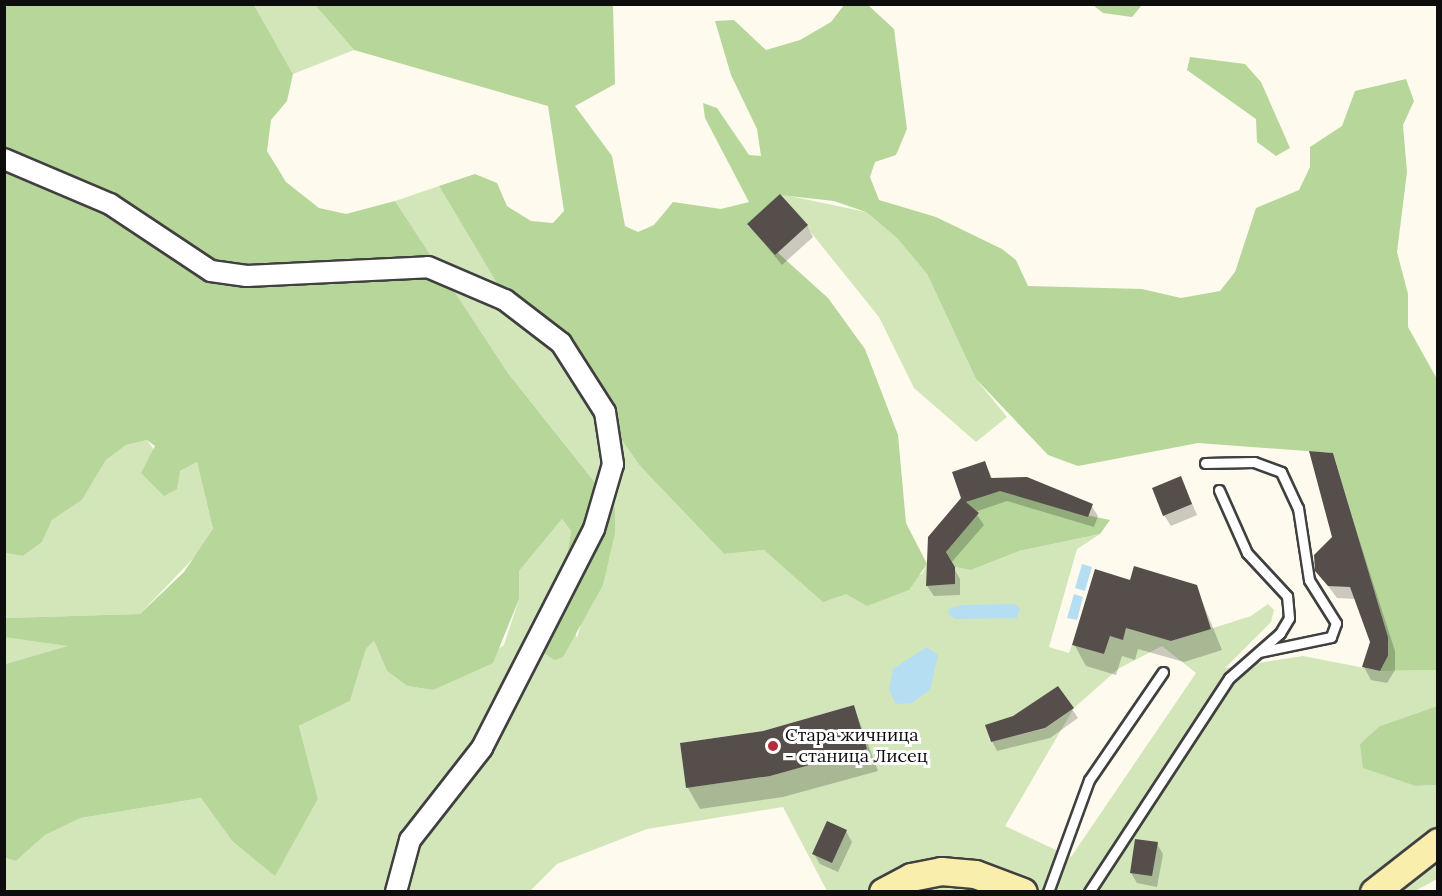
<!DOCTYPE html>
<html>
<head>
<meta charset="utf-8">
<style>
	body { margin:0 }
	#map { position:relative; width:1442px; height:896px; overflow:hidden; background:#fefaee; font-family:Lora,serif }
	div>[style] { position:absolute }
	[style*='--x'] { left:calc(var(--x)*1px); top:calc(var(--y)*1px); width:calc(var(--w)*1px); rotate:calc(var(--a)*1deg) }
	.green>* { inset:0; background:#d2e6ba }
	.forest>* { inset:0; background:#b7d69a }
	.water>* { inset:0; background:#b6def2 }
	.shadow>* { inset:0; background:#0003 }
	.building>* { inset:0; background:#554e4a }
	.roads { filter:drop-shadow(2px 0 #404040) drop-shadow(-2px 0 #404040) drop-shadow(0 2px #404040) drop-shadow(0 -2px #404040) }
	.service>* { height:9px; margin:-4.5px; padding:0 4.5px; transform-origin:4.5px; border-radius:4.5px; background:#fff }
	.minor>* { height:20px; margin:-10px; padding:0 10px; transform-origin:10px; border-radius:10px; background:#fff }
	.secondary>* { height:27px; margin:-13.5px; padding:0 13.5px; transform-origin:13.5px; border-radius:13.5px; background:#faeead }
	.dots>* { width:16px; height:16px; translate:-50% -50%; box-sizing:border-box; border:3px solid #fff; border-radius:50% }
	span { translate:-50% -50%; white-space:nowrap; text-align:center; line-height:1.15; -webkit-text-stroke:6px #fff; paint-order:stroke }
	.poi-label { font-size:18px; color:#0d0d0d }
	.left { translate:0 -50%; text-align:left }
	.frame { position:absolute; inset:0; border:6px solid #0d0d0d; pointer-events:none }
</style>
</head>
<body>
<div id="map">
	<div class="green">
		<div style="clip-path:polygon(254px 5px,315px 5px,354px 50px,293px 74px)"></div>
		<div style="clip-path:polygon(evenodd,439px 186px,498px 285px,564px 358px,640px 466px,724px 554px,764px 550px,789px 570px,846px 594px,922px 574px,927px 564px,926px 586px,954px 584px,955px 567px,971px 570px,1019px 551px,1100px 534px,1077px 549px,1049px 647px,1069px 653px,1072px 645px,1104px 654px,1110px 636px,1123px 639px,1126px 628px,1172px 641px,1251px 616px,1268px 604px,1274px 610px,1271px 622px,1225px 668px,1303px 656px,1380px 671px,1437px 670px,1437px 706px,1380px 726px,1416px 786px,1437px 785px,1437px 879px,1415px 891px,827px 891px,783px 807px,647px 829px,557px 864px,530px 891px,5px 892px,5px 858px,16px 861px,45px 835px,81px 818px,201px 798px,232px 841px,275px 875px,318px 799px,299px 726px,350px 701px,366px 649px,374px 641px,387px 671px,407px 686px,433px 690px,504px 645px,519px 599px,519px 571px,562px 519px,571px 531px,562px 587px,577px 638px,584px 613px,603px 585px,615px 508px,508px 373px,395px 201px,439px 186px,1162px 646px,1196px 673px,1071px 857px,1005px 826px,1074px 708px,1118px 669px,1162px 646px,439px 186px,1058px 686px,1074px 708px,1044px 729px,990px 742px,986px 725px,1014px 716px,1058px 686px,439px 186px,854px 705px,866px 749px,770px 776px,686px 788px,680px 743px,763px 731px,854px 705px)"></div>
		<div style="clip-path:polygon(780px 194px,866px 212px,897px 238px,927px 274px,976px 379px,1007px 417px,976px 442px,914px 388px,879px 317px)"></div>
		<div style="clip-path:polygon(147px 440px,176px 480px,180px 471px,197px 462px,213px 529px,205px 546px,140px 614px,5px 618px,5px 553px,23px 556px,42px 542px,52px 520px,82px 500px,106px 460px,126px 445px)"></div>
		<div style="clip-path:polygon(5px 637px,31px 637px,69px 646px,5px 664px)"></div>
	</div>
	<div class="forest">
		<div style="clip-path:polygon(5px 5px,254px 5px,293px 74px,287px 101px,271px 120px,267px 151px,286px 182px,319px 208px,346px 214px,395px 201px,508px 373px,615px 508px,615px 533px,603px 585px,563px 657px,555px 660px,542px 652px,562px 587px,571px 531px,562px 519px,519px 571px,519px 599px,493px 663px,433px 690px,407px 686px,387px 671px,374px 641px,366px 649px,350px 701px,299px 726px,318px 799px,275px 876px,232px 841px,201px 798px,81px 818px,45px 835px,16px 861px,5px 858px,5px 664px,68px 646px,5px 637px,5px 618px,140px 614px,184px 572px,213px 529px,197px 462px,180px 471px,177px 489px,164px 496px,141px 473px,155px 446px,147px 440px,126px 445px,106px 460px,82px 500px,52px 520px,42px 542px,23px 556px,5px 553px)"></div>
		<div style="clip-path:polygon(315px 5px,613px 5px,615px 84px,575px 106px,612px 156px,625px 226px,638px 232px,654px 225px,673px 202px,721px 209px,749px 202px,705px 118px,703px 103px,717px 108px,749px 155px,761px 156px,757px 129px,731px 75px,715px 21px,734px 20px,766px 50px,800px 40px,831px 22px,844px 5px,868px 5px,894px 29px,907px 129px,896px 155px,875px 162px,870px 177px,879px 200px,936px 217px,1002px 249px,1016px 260px,1028px 286px,1142px 289px,1181px 298px,1220px 291px,1235px 272px,1256px 208px,1299px 190px,1310px 167px,1310px 147px,1342px 126px,1355px 91px,1406px 79px,1414px 101px,1403px 125px,1407px 172px,1397px 252px,1408px 294px,1408px 327px,1437px 379px,1437px 670px,1380px 671px,1388px 656px,1388px 637px,1333px 453px,1198px 443px,1078px 466px,1048px 455px,976px 379px,927px 274px,897px 238px,866px 212px,834px 201px,780px 195px,747px 225px,828px 298px,865px 349px,898px 435px,906px 523px,927px 564px,909px 590px,867px 606px,846px 594px,823px 602px,764px 550px,724px 554px,640px 466px,564px 358px,498px 285px,439px 186px,475px 174px,497px 183px,507px 206px,531px 221px,553px 223px,564px 211px,548px 106px,354px 50px)"></div>
		<div style="clip-path:polygon(1093px 5px,1142px 5px,1132px 17px,1103px 13px)"></div>
		<div style="clip-path:polygon(1190px 57px,1245px 64px,1261px 82px,1290px 148px,1276px 156px,1257px 142px,1256px 119px,1187px 70px)"></div>
		<div style="clip-path:polygon(999px 490px,1072px 512px,1110px 520px,1100px 534px,1019px 551px,971px 570px,955px 567px,946px 552px,979px 513px,966px 502px)"></div>
		<div style="clip-path:polygon(1437px 706px,1437px 785px,1416px 786px,1363px 768px,1360px 744px,1380px 726px)"></div>
	</div>
	<div class="water">
		<div style="clip-path:polygon(1082px 564px,1092px 567px,1085px 591px,1075px 588px)"></div>
		<div style="clip-path:polygon(1074px 594px,1083px 597px,1077px 620px,1067px 618px)"></div>
		<div style="clip-path:polygon(1015px 604px,1020px 609px,1017px 618px,955px 619px,948px 614px,950px 608px,963px 605px)"></div>
		<div style="clip-path:polygon(927px 647px,938px 655px,930px 690px,912px 703px,896px 704px,889px 690px,893px 669px)"></div>
	</div>
	<div class="shadow">
		<div style="clip-path:polygon(749px 225px,807px 226px,813px 237px,782px 265px)"></div>
		<div style="clip-path:polygon(1332px 455px,1395px 651px,1395px 670px,1387px 683px,1371px 680px,1364px 667px,1372px 642px,1356px 599px,1337px 598px,1317px 571px,1334px 537px)"></div>
		<div style="clip-path:polygon(985px 463px,993px 480px,1091px 505px,1098px 516px,1094px 527px,1007px 501px,975px 512px,984px 525px,951px 563px,960px 579px,960px 595px,934px 596px,927px 586px,962px 498px)"></div>
		<div style="clip-path:polygon(1181px 478px,1197px 515px,1171px 526px,1164px 515px)"></div>
		<div style="clip-path:polygon(1196px 586px,1222px 650px,1184px 662px,1138px 649px,1135px 660px,1122px 656px,1116px 675px,1086px 666px,1074px 644px)"></div>
		<div style="clip-path:polygon(854px 707px,878px 771px,783px 797px,700px 809px,688px 788px,682px 744px,764px 732px)"></div>
		<div style="clip-path:polygon(1072px 709px,1078px 718px,1050px 738px,997px 751px,992px 741px)"></div>
		<div style="clip-path:polygon(846px 831px,852px 842px,838px 872px,820px 864px,814px 854px)"></div>
		<div style="clip-path:polygon(1157px 844px,1163px 854px,1157px 887px,1137px 883px,1131px 873px)"></div>
	</div>
	<div class="building">
		<div style="clip-path:polygon(780px 194px,808px 225px,775px 255px,747px 224px)"></div>
		<div style="clip-path:polygon(1309px 451px,1333px 453px,1388px 637px,1388px 656px,1380px 671px,1362px 667px,1370px 642px,1350px 587px,1328px 586px,1315px 571px,1314px 555px,1332px 537px)"></div>
		<div style="clip-path:polygon(985px 461px,991px 478px,1027px 477px,1093px 504px,1088px 517px,1000px 491px,966px 502px,979px 513px,946px 552px,955px 567px,955px 584px,926px 586px,928px 537px,961px 498px,952px 472px)"></div>
		<div style="clip-path:polygon(1181px 476px,1192px 504px,1163px 516px,1152px 488px)"></div>
		<div style="clip-path:polygon(1134px 566px,1197px 585px,1211px 629px,1171px 641px,1126px 628px,1123px 640px,1110px 636px,1104px 654px,1072px 645px,1095px 569px,1130px 580px)"></div>
		<div style="clip-path:polygon(1058px 686px,1074px 708px,1045px 728px,991px 742px,985px 725px,1013px 716px)"></div>
		<div style="clip-path:polygon(854px 705px,867px 749px,770px 776px,686px 788px,680px 743px,763px 731px)"></div>
		<div style="clip-path:polygon(827px 821px,847px 830px,832px 863px,812px 854px)"></div>
		<div style="clip-path:polygon(1135px 839px,1158px 842px,1152px 876px,1130px 873px)"></div>
	</div>
	<div class="roads">
		<div class="service">
			<div style="--x:1205;--y:463;--w:49;--a:-1.2"></div>
			<div style="--x:1254;--y:462;--w:29;--a:20"></div>
			<div style="--x:1281;--y:472;--w:40;--a:65"></div>
			<div style="--x:1298;--y:508;--w:73;--a:81.3"></div>
			<div style="--x:1309;--y:580;--w:51;--a:57.9"></div>
			<div style="--x:1336;--y:623;--w:15;--a:110"></div>
			<div style="--x:1331;--y:637;--w:74;--a:168.2"></div>
			<div style="--x:1048;--y:892;--w:119;--a:-69.9"></div>
			<div style="--x:1089;--y:780;--w:131;--a:-55.6"></div>
			<div style="--x:1089;--y:892;--w:256;--a:-56.8"></div>
			<div style="--x:1229;--y:678;--w:68;--a:-41.4"></div>
			<div style="--x:1280;--y:633;--w:17;--a:-59"></div>
			<div style="--x:1289;--y:618;--w:22;--a:-95"></div>
			<div style="--x:1287;--y:596;--w:59;--a:-132.9"></div>
			<div style="--x:1247;--y:553;--w:69;--a:-114"></div>
		</div>
		<div class="minor">
			<div style="--x:4;--y:159;--w:115;--a:23"></div>
			<div style="--x:110;--y:204;--w:121;--a:33.6"></div>
			<div style="--x:211;--y:271;--w:36;--a:8"></div>
			<div style="--x:247;--y:276;--w:181;--a:-2.8"></div>
			<div style="--x:428;--y:267;--w:84;--a:23.2"></div>
			<div style="--x:505;--y:300;--w:71;--a:37.5"></div>
			<div style="--x:561;--y:343;--w:82;--a:57.5"></div>
			<div style="--x:605;--y:412;--w:53;--a:81.3"></div>
			<div style="--x:613;--y:464;--w:68;--a:106.3"></div>
			<div style="--x:594;--y:529;--w:246;--a:117.1"></div>
			<div style="--x:482;--y:748;--w:117;--a:128"></div>
			<div style="--x:410;--y:840;--w:54;--a:105.1"></div>
		</div>
		<div class="secondary">
			<div style="--x:883;--y:892;--w:32;--a:-28"></div>
			<div style="--x:911;--y:877;--w:31;--a:-11"></div>
			<div style="--x:941;--y:871;--w:34;--a:5"></div>
			<div style="--x:975;--y:874;--w:51;--a:20.6"></div>
			<div style="--x:1374;--y:892;--w:81;--a:-38"></div>
		</div>
	</div>
	<div class="dots">
		<div style="left:773px;top:746px;background:#b32e3a"></div>
	</div>
	<div class="poi-label">
		<span class="left" style="left:785px;top:746px">Стара жичница<br>- станица Лисец</span>
	</div>
	<div class="frame"></div>
</div>
</body>
</html>
